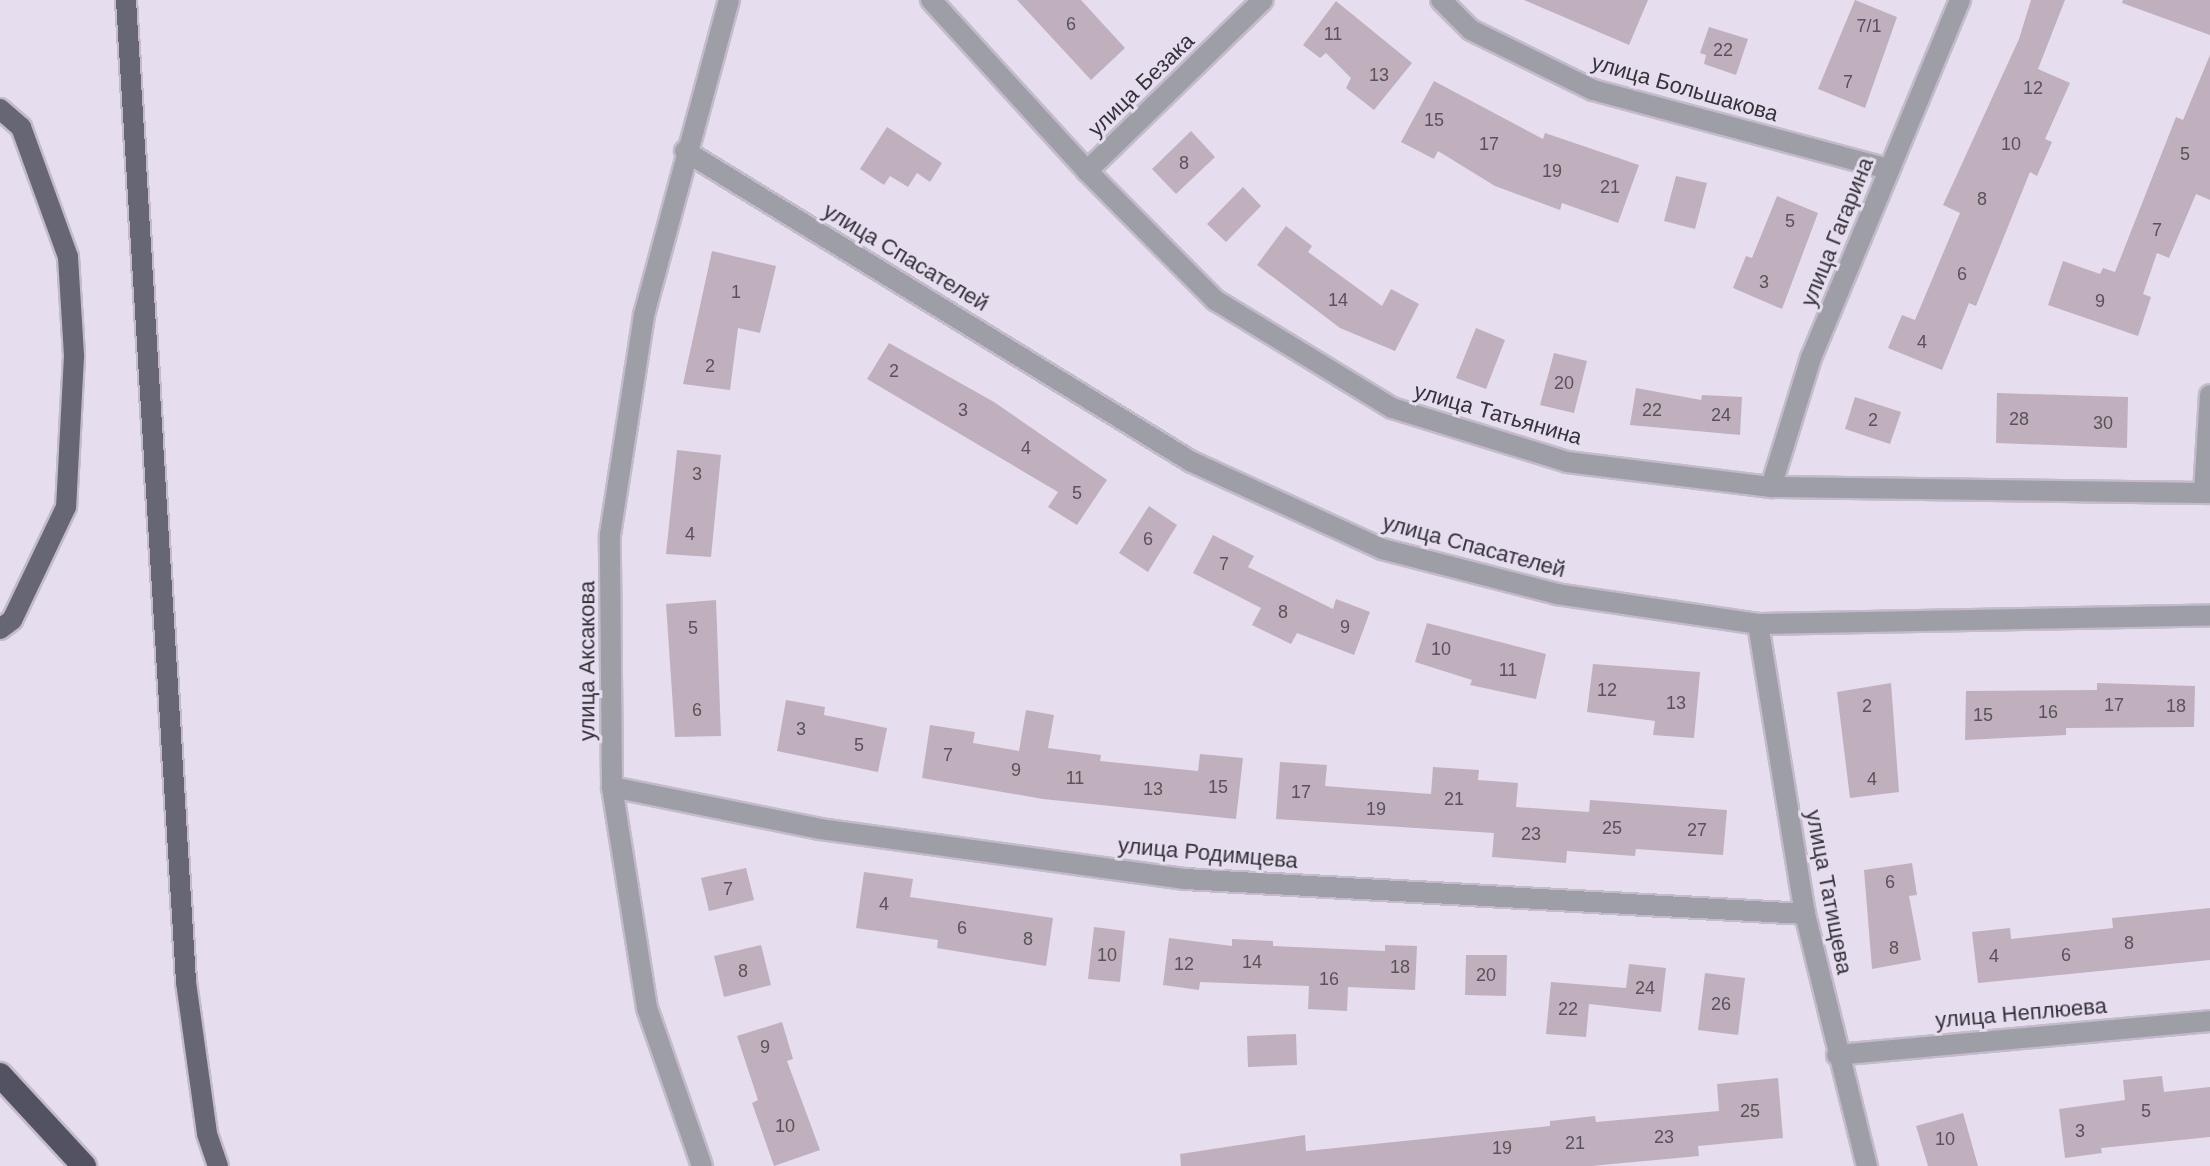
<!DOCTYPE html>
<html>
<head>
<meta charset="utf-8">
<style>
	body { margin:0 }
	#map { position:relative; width:2210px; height:1166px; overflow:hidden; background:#e6ddef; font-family:Arial,sans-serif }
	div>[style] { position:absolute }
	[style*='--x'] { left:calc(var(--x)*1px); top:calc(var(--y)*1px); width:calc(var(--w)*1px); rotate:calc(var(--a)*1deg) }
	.building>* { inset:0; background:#c0b0bd }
	.roads { filter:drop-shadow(2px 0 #c3bbcb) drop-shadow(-2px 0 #c3bbcb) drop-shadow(0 2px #c3bbcb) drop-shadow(0 -2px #c3bbcb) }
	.minor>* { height:20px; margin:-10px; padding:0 10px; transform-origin:10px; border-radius:10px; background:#9e9ea6 }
	.major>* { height:20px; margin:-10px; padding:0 10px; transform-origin:10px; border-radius:10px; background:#666674 }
	.highway>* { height:24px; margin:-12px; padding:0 12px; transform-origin:12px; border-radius:12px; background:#535262 }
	span { translate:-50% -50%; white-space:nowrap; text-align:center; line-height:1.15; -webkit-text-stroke:6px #e6ddef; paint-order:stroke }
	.number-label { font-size:18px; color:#58525a }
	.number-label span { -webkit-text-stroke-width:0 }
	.street-label { font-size:22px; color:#363239 }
</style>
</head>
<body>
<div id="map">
	<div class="building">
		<div style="clip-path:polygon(1017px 0,1081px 0,1125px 48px,1091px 80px)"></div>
		<div style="clip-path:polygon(1524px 0,1648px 0,1629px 45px)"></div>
		<div style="clip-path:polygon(1855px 0,1897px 17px,1865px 108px,1818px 89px)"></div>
		<div style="clip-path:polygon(2031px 0,2065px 0,2038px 69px,2070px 83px,2045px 139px,2052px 142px,2037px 176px,2030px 172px,1976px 306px,1969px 303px,1942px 370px,1888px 348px,1902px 315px,1915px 320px,1960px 213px,1943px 205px,2019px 39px)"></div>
		<div style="clip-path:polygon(2123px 0,2210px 0,2210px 35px,2122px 3px)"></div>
		<div style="clip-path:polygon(1336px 1px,1412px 63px,1374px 110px,1346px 88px,1351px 78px,1326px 53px,1320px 58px,1303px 45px)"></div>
		<div style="clip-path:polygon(1709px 27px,1748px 39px,1736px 75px,1704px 64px,1706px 55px,1700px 53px)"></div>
		<div style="clip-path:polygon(2210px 55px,2210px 200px,2196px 194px,2169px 258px,2157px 253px,2143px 294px,2151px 297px,2138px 336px,2048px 305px,2063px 261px,2100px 274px,2103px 268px,2115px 272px,2176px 117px,2183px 120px)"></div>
		<div style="clip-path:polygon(1434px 81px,1543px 139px,1545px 133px,1639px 165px,1618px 223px,1562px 203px,1560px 210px,1495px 186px,1438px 151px,1434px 159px,1401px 142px)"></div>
		<div style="clip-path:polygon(887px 127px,942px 163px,930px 182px,917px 173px,908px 187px,890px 176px,884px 185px,860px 169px)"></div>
		<div style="clip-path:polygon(1191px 131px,1215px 157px,1176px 194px,1152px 169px)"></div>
		<div style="clip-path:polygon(1676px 176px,1707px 183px,1695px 229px,1664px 221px)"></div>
		<div style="clip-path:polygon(1243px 187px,1261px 206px,1226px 242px,1207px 224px)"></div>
		<div style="clip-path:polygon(1777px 196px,1818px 213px,1782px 309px,1733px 288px,1746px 256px,1752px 258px)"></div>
		<div style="clip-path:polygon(1286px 226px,1312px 246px,1308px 252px,1382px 306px,1391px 289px,1419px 304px,1395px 351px,1340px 328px,1257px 265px)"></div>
		<div style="clip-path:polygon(712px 251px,776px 266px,760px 333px,738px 328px,730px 390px,683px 384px)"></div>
		<div style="clip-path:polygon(1476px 328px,1505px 340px,1486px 389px,1456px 378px)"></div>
		<div style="clip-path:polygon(889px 343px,994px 402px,1107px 480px,1077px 525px,1048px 507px,1058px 492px,867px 379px)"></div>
		<div style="clip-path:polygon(1554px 353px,1587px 361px,1574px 413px,1540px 405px)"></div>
		<div style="clip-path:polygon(1636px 388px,1701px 400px,1702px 395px,1742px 397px,1740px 435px,1630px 425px)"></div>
		<div style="clip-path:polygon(1997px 393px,2128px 397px,2127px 448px,1996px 443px)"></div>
		<div style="clip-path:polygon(1855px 397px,1901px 412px,1890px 444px,1845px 429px)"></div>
		<div style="clip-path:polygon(677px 450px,721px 455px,711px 557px,666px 554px)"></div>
		<div style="clip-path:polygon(1149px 506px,1177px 525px,1148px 572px,1119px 553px)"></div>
		<div style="clip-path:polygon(1213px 535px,1254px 556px,1248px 567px,1333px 609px,1336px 599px,1370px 612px,1354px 655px,1297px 633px,1291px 644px,1252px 625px,1261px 608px,1193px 573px)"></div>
		<div style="clip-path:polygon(716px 600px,721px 736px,675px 737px,666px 604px)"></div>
		<div style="clip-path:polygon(1427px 623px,1546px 654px,1536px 699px,1470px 685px,1472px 680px,1415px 662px)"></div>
		<div style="clip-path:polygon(1593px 664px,1700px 672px,1694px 738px,1653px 735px,1655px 721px,1587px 712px)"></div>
		<div style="clip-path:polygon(1891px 683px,1899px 792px,1850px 798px,1837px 692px)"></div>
		<div style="clip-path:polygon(2097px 683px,2195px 686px,2194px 727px,2066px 728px,2066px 735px,1965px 740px,1966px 691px,2097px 690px)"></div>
		<div style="clip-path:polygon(786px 700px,825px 707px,824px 715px,887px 728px,878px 772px,777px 751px)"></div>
		<div style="clip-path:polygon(1026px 710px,1054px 715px,1048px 748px,1101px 755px,1100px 761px,1198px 771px,1200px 754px,1243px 758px,1236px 819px,1043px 799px,922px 778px,930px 725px,975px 732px,973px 743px,1019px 751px)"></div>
		<div style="clip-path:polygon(1280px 762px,1327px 765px,1325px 786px,1431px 794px,1433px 767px,1479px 770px,1478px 780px,1518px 783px,1516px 807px,1589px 812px,1590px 800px,1727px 810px,1723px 855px,1636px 849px,1635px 856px,1567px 851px,1566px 863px,1492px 857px,1494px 833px,1276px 819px)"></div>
		<div style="clip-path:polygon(1912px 863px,1917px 895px,1909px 896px,1921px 960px,1872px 969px,1864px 870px)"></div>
		<div style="clip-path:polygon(746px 868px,754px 900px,709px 911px,701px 878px)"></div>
		<div style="clip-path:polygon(864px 872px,913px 879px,910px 897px,1053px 918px,1046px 966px,937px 948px,938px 940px,856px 928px)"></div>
		<div style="clip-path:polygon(2210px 908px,2210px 960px,1978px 983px,1972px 932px,2010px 928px,2011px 939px,2113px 928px,2112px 918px)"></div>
		<div style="clip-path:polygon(1094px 927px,1125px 931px,1120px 982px,1088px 979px)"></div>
		<div style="clip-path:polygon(1169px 938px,1232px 946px,1232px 939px,1273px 941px,1273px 946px,1385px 951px,1385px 945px,1417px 946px,1415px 990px,1348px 987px,1347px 1011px,1308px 1009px,1309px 986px,1200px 982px,1199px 990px,1163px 985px)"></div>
		<div style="clip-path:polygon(761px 945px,771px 985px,724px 997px,714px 956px)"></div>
		<div style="clip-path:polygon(1466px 955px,1507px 955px,1506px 996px,1465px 995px)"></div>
		<div style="clip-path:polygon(1629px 964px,1666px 968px,1661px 1012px,1589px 1004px,1586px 1037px,1546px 1034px,1551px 982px,1626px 988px)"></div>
		<div style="clip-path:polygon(1705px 973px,1745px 978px,1738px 1035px,1698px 1030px)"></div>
		<div style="clip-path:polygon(782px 1022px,793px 1059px,787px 1061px,820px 1150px,774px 1166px,752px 1103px,758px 1100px,737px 1036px)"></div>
		<div style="clip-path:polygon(1296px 1034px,1297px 1065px,1248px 1067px,1247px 1036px)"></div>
		<div style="clip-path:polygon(2162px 1076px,2164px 1092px,2210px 1087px,2210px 1137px,2101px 1148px,2102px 1153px,2065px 1158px,2059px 1109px,2125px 1100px,2123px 1080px)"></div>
		<div style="clip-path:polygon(1778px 1078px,1783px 1138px,1698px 1146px,1699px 1156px,1591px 1166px,1181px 1166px,1180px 1154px,1305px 1135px,1306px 1151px,1550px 1126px,1550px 1121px,1595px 1116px,1596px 1122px,1719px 1111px,1717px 1084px)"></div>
		<div style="clip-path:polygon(1963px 1113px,1978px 1166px,1928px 1166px,1916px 1126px)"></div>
	</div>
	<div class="roads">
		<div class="minor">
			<div style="--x:931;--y:0;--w:231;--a:47.6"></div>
			<div style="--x:1087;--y:171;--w:182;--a:45.2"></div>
			<div style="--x:1215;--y:300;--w:207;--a:31.4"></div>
			<div style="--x:1392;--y:408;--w:183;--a:17.1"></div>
			<div style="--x:1567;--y:462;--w:206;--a:7"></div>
			<div style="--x:1771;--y:487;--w:439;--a:0.8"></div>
			<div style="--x:1441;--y:0;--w:42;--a:45"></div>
			<div style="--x:1471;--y:30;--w:136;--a:26.2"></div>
			<div style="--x:1593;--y:90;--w:305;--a:15"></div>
			<div style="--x:685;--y:151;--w:593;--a:31.54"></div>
			<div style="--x:1190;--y:461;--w:211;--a:24.6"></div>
			<div style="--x:1382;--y:549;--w:181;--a:14.4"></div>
			<div style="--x:1557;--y:594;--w:203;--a:8.5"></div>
			<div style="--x:1758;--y:624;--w:452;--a:-1.1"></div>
			<div style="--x:1087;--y:171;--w:245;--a:-44.2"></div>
			<div style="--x:1771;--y:487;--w:135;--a:-72.8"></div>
			<div style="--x:1811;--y:358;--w:388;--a:-67.4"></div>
			<div style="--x:2204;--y:493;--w:98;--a:-86.5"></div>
			<div style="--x:1758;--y:624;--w:294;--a:80.8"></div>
			<div style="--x:1805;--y:914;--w:260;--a:76.2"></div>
			<div style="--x:612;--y:787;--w:212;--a:11.4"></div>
			<div style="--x:820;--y:829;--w:368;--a:7.8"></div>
			<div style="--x:1185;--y:879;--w:621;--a:3.23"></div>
			<div style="--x:1837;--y:1055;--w:375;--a:-5.2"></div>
			<div style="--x:702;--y:1166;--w:167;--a:-109.2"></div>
			<div style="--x:647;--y:1008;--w:224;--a:-99"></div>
			<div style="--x:612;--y:787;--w:252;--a:-90.5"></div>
			<div style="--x:610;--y:535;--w:223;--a:-81.2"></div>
			<div style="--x:644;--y:315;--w:326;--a:-74.9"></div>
		</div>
		<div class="major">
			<div style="--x:126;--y:0;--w:984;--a:86.5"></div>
			<div style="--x:186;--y:982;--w:153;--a:82.1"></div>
			<div style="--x:207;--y:1134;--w:34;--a:71"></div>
			<div style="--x:0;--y:109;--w:28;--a:41"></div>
			<div style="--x:21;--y:127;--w:138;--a:70.1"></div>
			<div style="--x:68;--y:257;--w:99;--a:86.5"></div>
			<div style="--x:74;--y:356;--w:151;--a:93"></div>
			<div style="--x:66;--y:507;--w:125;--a:115.5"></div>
			<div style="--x:12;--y:620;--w:15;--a:143"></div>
		</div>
		<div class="highway">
			<div style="--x:0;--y:1075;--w:124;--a:47.3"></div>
		</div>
	</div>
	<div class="number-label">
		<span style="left:1071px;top:24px">6</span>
		<span style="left:1869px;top:26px">7/1</span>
		<span style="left:1333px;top:34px">11</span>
		<span style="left:1723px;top:50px">22</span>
		<span style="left:1379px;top:75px">13</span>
		<span style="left:1848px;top:82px">7</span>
		<span style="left:2033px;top:88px">12</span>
		<span style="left:1434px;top:120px">15</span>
		<span style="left:1489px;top:144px">17</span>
		<span style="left:2011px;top:144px">10</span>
		<span style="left:2185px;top:154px">5</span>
		<span style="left:1184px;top:163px">8</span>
		<span style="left:1552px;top:171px">19</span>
		<span style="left:1610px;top:187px">21</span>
		<span style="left:1982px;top:199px">8</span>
		<span style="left:1790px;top:221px">5</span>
		<span style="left:2157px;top:230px">7</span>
		<span style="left:1962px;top:274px">6</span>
		<span style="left:1764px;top:282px">3</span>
		<span style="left:736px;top:292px">1</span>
		<span style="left:1338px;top:300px">14</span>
		<span style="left:2100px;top:301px">9</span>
		<span style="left:1922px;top:342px">4</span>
		<span style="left:710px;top:366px">2</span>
		<span style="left:894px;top:371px">2</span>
		<span style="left:1564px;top:383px">20</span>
		<span style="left:963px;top:410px">3</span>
		<span style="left:1652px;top:410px">22</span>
		<span style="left:1721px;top:415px">24</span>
		<span style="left:2019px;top:419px">28</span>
		<span style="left:1873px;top:420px">2</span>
		<span style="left:2103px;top:423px">30</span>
		<span style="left:1026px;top:448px">4</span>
		<span style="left:697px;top:474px">3</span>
		<span style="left:1077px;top:493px">5</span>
		<span style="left:690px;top:534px">4</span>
		<span style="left:1148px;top:539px">6</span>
		<span style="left:1224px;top:564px">7</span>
		<span style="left:1283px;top:612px">8</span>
		<span style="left:1345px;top:627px">9</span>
		<span style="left:693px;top:628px">5</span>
		<span style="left:1441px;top:649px">10</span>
		<span style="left:1508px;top:670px">11</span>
		<span style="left:1607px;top:690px">12</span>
		<span style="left:1676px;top:703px">13</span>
		<span style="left:2114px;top:705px">17</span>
		<span style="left:1867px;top:706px">2</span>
		<span style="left:2176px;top:706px">18</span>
		<span style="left:697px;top:710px">6</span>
		<span style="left:2048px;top:712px">16</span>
		<span style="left:1983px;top:715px">15</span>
		<span style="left:801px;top:729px">3</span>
		<span style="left:859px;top:745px">5</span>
		<span style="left:948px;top:755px">7</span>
		<span style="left:1016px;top:770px">9</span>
		<span style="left:1075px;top:778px">11</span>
		<span style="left:1872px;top:779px">4</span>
		<span style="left:1218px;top:787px">15</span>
		<span style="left:1153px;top:789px">13</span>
		<span style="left:1301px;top:792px">17</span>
		<span style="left:1454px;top:799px">21</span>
		<span style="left:1376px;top:809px">19</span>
		<span style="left:1612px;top:828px">25</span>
		<span style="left:1697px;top:830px">27</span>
		<span style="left:1531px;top:834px">23</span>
		<span style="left:1890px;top:882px">6</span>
		<span style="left:728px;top:889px">7</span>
		<span style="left:884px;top:904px">4</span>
		<span style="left:962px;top:928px">6</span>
		<span style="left:1028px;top:939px">8</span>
		<span style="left:2129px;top:943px">8</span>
		<span style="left:1894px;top:948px">8</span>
		<span style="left:1107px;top:955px">10</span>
		<span style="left:2066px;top:955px">6</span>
		<span style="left:1994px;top:956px">4</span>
		<span style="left:1252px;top:962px">14</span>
		<span style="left:1184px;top:964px">12</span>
		<span style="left:1400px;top:967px">18</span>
		<span style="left:743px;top:971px">8</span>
		<span style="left:1486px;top:975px">20</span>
		<span style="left:1329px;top:979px">16</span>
		<span style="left:1645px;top:988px">24</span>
		<span style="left:1721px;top:1004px">26</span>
		<span style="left:1568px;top:1009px">22</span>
		<span style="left:765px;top:1047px">9</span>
		<span style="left:1750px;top:1111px">25</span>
		<span style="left:2146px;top:1111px">5</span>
		<span style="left:785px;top:1126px">10</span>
		<span style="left:2080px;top:1131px">3</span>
		<span style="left:1664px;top:1137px">23</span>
		<span style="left:1945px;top:1139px">10</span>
		<span style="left:1575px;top:1143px">21</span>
		<span style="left:1502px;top:1148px">19</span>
	</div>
	<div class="street-label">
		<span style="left:1141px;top:85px;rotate:-44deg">улица Безака</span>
		<span style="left:1685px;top:88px;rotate:16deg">улица Большакова</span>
		<span style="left:1837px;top:232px;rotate:-68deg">улица Гагарина</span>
		<span style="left:906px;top:257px;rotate:31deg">улица Спасателей</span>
		<span style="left:1498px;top:414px;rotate:16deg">улица Татьянина</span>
		<span style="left:1474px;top:546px;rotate:15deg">улица Спасателей</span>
		<span style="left:587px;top:661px;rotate:-90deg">улица Аксакова</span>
		<span style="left:1208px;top:853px;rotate:5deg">улица Родимцева</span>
		<span style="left:1829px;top:892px;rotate:79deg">улица Татищева</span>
		<span style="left:2021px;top:1013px;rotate:-5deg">улица Неплюева</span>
	</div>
</div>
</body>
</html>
